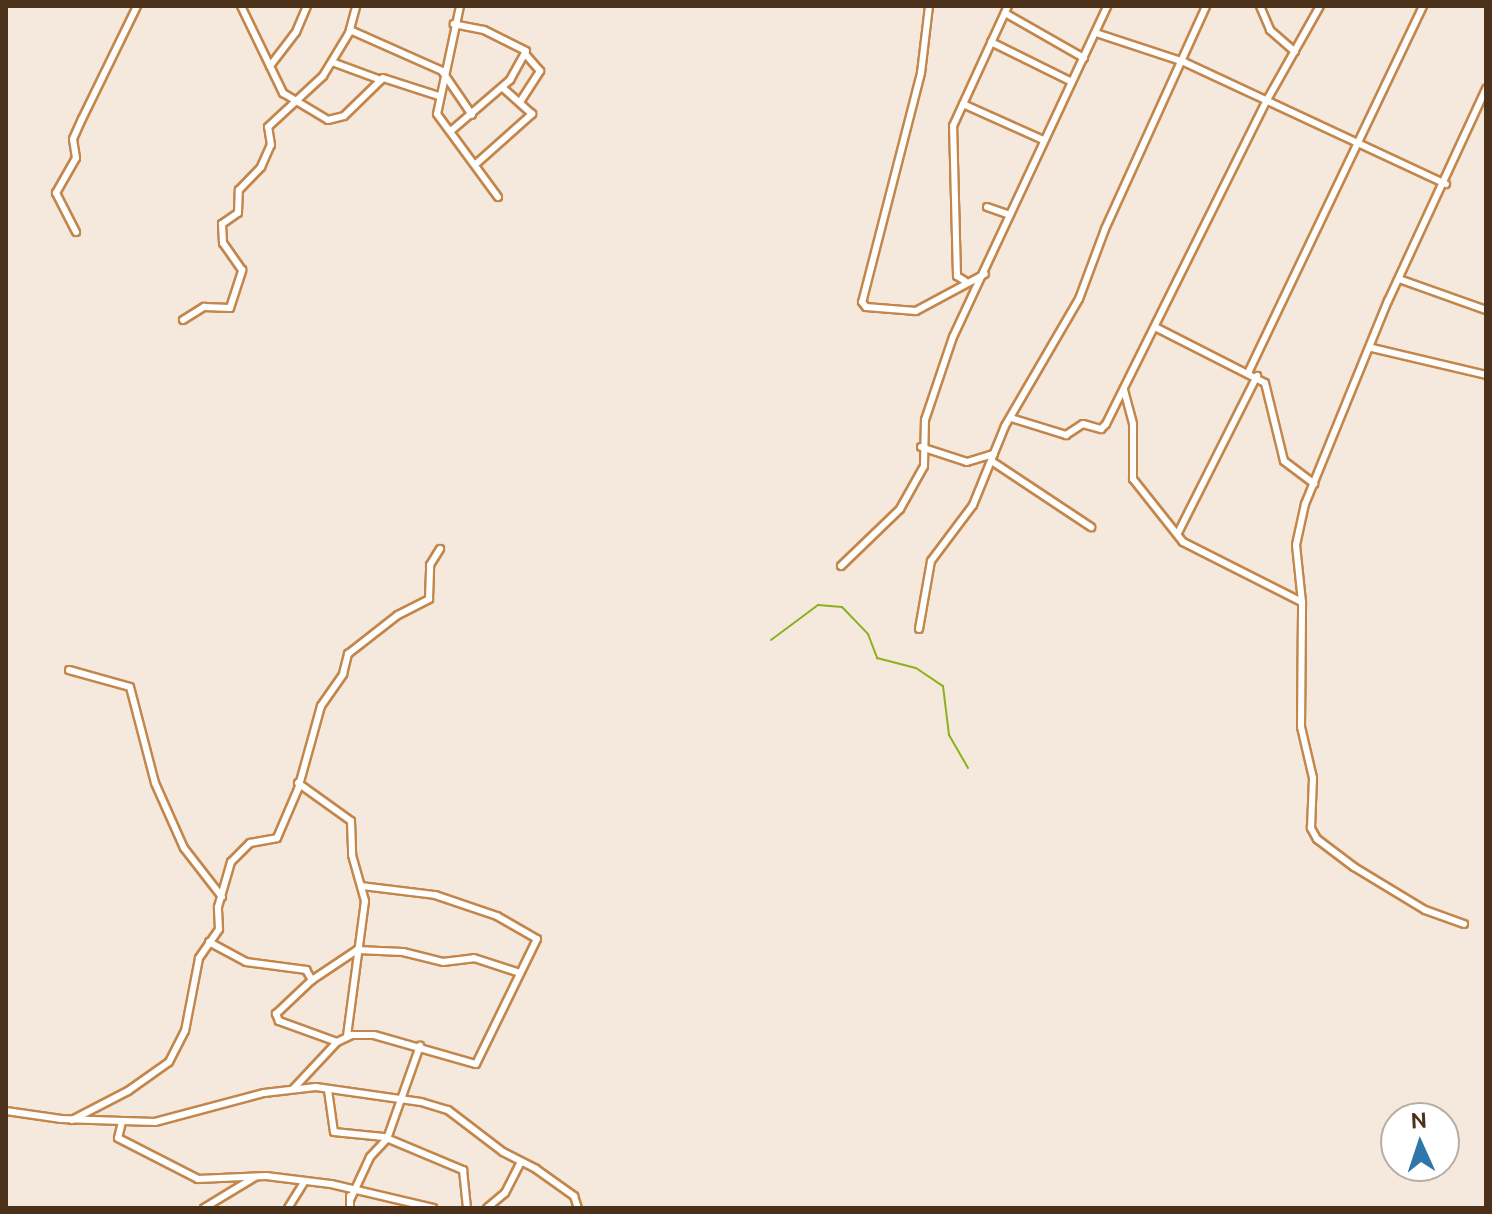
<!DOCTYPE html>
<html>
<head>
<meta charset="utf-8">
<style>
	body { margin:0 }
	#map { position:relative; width:1492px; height:1214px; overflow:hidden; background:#f5e8dd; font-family:Ubuntu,sans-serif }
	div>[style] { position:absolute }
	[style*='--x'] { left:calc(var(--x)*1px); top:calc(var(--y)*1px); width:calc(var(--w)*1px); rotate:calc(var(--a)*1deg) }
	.stream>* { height:2px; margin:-1px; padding:0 1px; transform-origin:1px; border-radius:1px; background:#8cb01d }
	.roads { filter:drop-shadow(2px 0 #c3864b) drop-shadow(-2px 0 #c3864b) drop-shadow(0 2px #c3864b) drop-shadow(0 -2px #c3864b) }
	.street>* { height:6px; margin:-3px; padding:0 3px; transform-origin:3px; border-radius:3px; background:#fff }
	span { translate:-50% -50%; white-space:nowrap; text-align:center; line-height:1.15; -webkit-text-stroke:6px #fff; paint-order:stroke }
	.frame { position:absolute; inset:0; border:8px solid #4b3119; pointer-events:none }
	.north { position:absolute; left:1380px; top:1102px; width:80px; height:80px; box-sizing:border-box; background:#fff; border:2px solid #b7ada3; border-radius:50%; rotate:357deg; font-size:22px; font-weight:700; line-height:32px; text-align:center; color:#4b3119 }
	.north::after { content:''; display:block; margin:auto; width:28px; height:36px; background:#2f77ab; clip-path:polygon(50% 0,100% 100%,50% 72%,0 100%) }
</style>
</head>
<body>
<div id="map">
	<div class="stream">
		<div style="--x:771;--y:640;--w:59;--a:-36.7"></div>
		<div style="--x:818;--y:605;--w:24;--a:5"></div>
		<div style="--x:842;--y:607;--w:37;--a:46"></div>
		<div style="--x:868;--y:634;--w:26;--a:69"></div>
		<div style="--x:877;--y:658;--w:40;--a:14.4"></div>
		<div style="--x:916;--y:668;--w:32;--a:34"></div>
		<div style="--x:943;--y:686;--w:49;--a:83"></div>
		<div style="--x:949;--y:735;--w:38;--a:60"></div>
	</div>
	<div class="roads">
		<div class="street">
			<div style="--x:241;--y:6;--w:97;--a:64.2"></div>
			<div style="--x:283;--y:93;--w:52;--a:31"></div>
			<div style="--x:328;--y:120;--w:16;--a:-14"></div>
			<div style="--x:344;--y:116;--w:54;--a:-44.3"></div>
			<div style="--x:383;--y:78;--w:59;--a:17.8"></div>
			<div style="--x:460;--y:6;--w:110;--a:102"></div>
			<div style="--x:437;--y:114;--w:103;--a:53.7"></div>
			<div style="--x:929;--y:6;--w:67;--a:96.8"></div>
			<div style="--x:921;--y:73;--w:236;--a:104.4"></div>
			<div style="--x:862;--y:302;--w:6;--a:51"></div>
			<div style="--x:866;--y:307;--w:50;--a:4.6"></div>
			<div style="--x:916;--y:311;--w:78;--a:-28.2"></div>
			<div style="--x:1260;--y:6;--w:26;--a:67"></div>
			<div style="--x:1270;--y:30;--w:33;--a:41"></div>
			<div style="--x:1005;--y:13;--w:91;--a:29.7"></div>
			<div style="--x:350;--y:30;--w:101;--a:24"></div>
			<div style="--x:442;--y:71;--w:53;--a:55.7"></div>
			<div style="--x:1096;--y:33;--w:93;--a:18.2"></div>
			<div style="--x:1184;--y:62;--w:289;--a:25"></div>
			<div style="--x:991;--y:42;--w:90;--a:26.3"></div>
			<div style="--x:332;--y:62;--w:52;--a:20.2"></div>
			<div style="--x:270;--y:66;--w:43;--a:-52.6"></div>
			<div style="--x:296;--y:32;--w:28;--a:-67"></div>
			<div style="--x:520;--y:102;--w:37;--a:-57"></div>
			<div style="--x:540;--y:71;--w:23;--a:-131"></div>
			<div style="--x:963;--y:104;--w:88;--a:24.2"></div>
			<div style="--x:452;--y:130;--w:77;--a:-40.8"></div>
			<div style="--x:510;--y:80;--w:33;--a:-61"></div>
			<div style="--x:526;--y:51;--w:47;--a:-153.4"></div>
			<div style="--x:484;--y:30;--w:31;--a:-169"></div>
			<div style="--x:477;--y:163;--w:74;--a:-41.7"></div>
			<div style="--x:532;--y:114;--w:39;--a:-138"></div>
			<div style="--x:987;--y:207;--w:24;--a:19"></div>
			<div style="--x:76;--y:232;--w:44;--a:-117.1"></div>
			<div style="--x:56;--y:193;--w:40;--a:-60.3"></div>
			<div style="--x:76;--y:158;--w:19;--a:-99"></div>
			<div style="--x:73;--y:139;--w:22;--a:-66"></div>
			<div style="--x:82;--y:119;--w:126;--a:-64"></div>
			<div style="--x:1399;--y:279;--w:92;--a:19.6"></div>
			<div style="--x:965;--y:281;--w:9;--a:-148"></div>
			<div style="--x:957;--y:276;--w:150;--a:-91.5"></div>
			<div style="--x:953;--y:126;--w:132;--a:-65.4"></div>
			<div style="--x:183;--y:320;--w:25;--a:-32"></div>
			<div style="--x:204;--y:307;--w:26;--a:2"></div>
			<div style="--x:230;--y:308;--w:40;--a:-72"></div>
			<div style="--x:242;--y:270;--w:33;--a:-125"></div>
			<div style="--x:223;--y:243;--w:19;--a:-93"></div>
			<div style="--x:222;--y:224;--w:19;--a:-35"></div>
			<div style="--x:238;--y:213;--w:23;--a:-88"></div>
			<div style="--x:239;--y:190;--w:32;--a:-46"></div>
			<div style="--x:261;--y:167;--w:24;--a:-66"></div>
			<div style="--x:271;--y:145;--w:18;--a:-99"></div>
			<div style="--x:268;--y:127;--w:75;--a:-42.8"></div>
			<div style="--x:323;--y:76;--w:50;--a:-58.8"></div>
			<div style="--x:349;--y:33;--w:28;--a:-75"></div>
			<div style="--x:1157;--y:328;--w:121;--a:27"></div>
			<div style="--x:1265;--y:383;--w:80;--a:76.3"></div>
			<div style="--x:1284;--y:461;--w:38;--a:37"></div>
			<div style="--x:1372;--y:348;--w:117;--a:13.3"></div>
			<div style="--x:1248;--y:373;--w:407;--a:-64.5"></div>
			<div style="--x:1124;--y:390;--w:35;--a:75"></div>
			<div style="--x:1133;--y:424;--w:55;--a:90"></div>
			<div style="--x:1133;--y:479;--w:80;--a:51.6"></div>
			<div style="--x:1183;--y:542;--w:133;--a:26.8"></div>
			<div style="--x:1011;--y:418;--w:58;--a:17.2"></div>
			<div style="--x:1066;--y:435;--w:20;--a:-33"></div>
			<div style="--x:1083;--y:424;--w:19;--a:16"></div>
			<div style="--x:1101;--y:429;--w:7;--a:-45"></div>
			<div style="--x:1106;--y:424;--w:362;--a:-63.6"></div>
			<div style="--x:1267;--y:100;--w:108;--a:-60.6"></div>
			<div style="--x:921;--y:447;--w:48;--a:18.1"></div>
			<div style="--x:967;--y:462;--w:28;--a:-17"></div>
			<div style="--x:993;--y:462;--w:118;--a:33.6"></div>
			<div style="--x:1178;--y:533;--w:176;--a:-63.3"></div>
			<div style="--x:841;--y:566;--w:82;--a:-44"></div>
			<div style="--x:900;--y:509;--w:49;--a:-60.8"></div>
			<div style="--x:924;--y:466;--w:46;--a:-88.8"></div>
			<div style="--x:925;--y:420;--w:88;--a:-71.4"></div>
			<div style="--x:953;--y:337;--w:365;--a:-65"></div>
			<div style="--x:919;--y:629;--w:69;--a:-80"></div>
			<div style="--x:931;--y:561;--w:70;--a:-53.1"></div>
			<div style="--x:973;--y:505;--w:85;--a:-67.9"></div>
			<div style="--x:1005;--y:426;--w:147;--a:-59.8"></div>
			<div style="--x:1079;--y:299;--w:75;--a:-69.6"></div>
			<div style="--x:1105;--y:229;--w:245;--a:-65.6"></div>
			<div style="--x:69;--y:670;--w:63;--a:15.6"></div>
			<div style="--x:130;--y:687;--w:99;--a:75.4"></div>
			<div style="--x:155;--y:783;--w:71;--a:66"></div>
			<div style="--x:184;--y:848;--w:62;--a:52.2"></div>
			<div style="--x:298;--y:783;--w:65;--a:35.6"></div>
			<div style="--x:351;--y:821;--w:34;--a:88"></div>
			<div style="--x:352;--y:855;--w:48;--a:74.2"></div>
			<div style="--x:365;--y:901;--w:136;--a:97.6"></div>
			<div style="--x:1464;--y:924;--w:41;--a:-160.3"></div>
			<div style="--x:1425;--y:910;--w:83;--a:-148.8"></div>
			<div style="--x:1354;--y:867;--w:46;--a:-142.9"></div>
			<div style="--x:1317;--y:839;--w:13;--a:-119"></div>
			<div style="--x:1311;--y:828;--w:50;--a:-87.7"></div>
			<div style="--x:1313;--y:778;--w:52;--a:-103.2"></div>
			<div style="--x:1301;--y:727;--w:125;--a:-89.5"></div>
			<div style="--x:1302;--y:602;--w:57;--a:-96"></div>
			<div style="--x:1296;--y:545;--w:42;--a:-77.6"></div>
			<div style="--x:1305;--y:504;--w:219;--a:-67.8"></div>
			<div style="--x:1388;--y:301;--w:234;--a:-65.2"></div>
			<div style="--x:209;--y:942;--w:42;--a:28.4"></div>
			<div style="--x:246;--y:962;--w:61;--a:7.6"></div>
			<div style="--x:306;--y:970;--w:12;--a:59"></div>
			<div style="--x:337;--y:1042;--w:62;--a:-160.1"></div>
			<div style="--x:279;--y:1021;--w:8;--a:-113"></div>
			<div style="--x:276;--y:1014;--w:50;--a:-43.4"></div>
			<div style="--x:312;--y:980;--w:54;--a:-33.7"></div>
			<div style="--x:357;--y:950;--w:46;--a:2.5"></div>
			<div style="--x:403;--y:952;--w:41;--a:14"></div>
			<div style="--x:443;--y:962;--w:31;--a:-7"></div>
			<div style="--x:474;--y:958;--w:48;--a:18.1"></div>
			<div style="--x:294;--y:1088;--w:63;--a:-46.9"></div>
			<div style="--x:337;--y:1042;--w:17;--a:-25"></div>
			<div style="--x:352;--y:1035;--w:22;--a:0"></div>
			<div style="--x:374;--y:1035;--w:106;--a:15.9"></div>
			<div style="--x:476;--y:1064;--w:139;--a:-64"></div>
			<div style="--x:537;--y:939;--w:46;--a:-150.1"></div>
			<div style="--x:497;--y:916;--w:65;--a:-161.3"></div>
			<div style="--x:435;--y:895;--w:74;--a:-173"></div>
			<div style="--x:328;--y:1090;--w:42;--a:81.9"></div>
			<div style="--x:334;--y:1132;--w:50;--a:5.7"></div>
			<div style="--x:384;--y:1137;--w:86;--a:22.7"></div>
			<div style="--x:463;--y:1170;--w:38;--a:84"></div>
			<div style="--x:6;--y:1111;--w:56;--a:8.3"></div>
			<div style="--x:61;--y:1119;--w:94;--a:1.8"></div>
			<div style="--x:155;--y:1122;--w:113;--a:-14.9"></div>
			<div style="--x:264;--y:1093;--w:52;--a:-6.6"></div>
			<div style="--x:316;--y:1087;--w:106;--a:8.1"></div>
			<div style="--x:421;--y:1102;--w:28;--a:17"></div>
			<div style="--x:448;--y:1110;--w:69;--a:37.4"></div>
			<div style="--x:503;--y:1152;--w:37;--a:27"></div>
			<div style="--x:536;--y:1169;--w:47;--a:35.4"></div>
			<div style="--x:574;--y:1196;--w:13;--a:72"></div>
			<div style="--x:72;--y:1120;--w:63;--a:-27.4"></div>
			<div style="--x:128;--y:1091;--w:50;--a:-35.3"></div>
			<div style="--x:169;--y:1062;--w:35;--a:-63"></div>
			<div style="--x:185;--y:1031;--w:74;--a:-79.1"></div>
			<div style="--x:199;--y:958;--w:35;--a:-55"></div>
			<div style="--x:219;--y:929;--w:22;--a:-93"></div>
			<div style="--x:218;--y:907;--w:47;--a:-73.9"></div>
			<div style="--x:231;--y:862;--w:27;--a:-45"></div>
			<div style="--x:250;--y:843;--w:27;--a:-10"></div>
			<div style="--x:277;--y:838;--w:53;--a:-66.8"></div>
			<div style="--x:298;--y:789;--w:86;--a:-74.5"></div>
			<div style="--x:321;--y:706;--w:39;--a:-55"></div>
			<div style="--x:343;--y:674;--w:21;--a:-76"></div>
			<div style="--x:348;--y:654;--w:63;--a:-38"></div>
			<div style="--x:398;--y:615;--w:35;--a:-27"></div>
			<div style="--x:429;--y:599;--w:34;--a:-88"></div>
			<div style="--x:430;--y:565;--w:19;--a:-58"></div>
			<div style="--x:122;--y:1122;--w:16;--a:104"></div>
			<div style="--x:118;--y:1138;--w:90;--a:27.1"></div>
			<div style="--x:198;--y:1179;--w:68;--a:-2.5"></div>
			<div style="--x:266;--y:1176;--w:65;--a:7"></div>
			<div style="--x:331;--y:1184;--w:105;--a:13.2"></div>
			<div style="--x:350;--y:1196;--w:12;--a:90"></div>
			<div style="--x:351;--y:1198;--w:45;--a:-65.1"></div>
			<div style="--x:370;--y:1157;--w:25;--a:-47"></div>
			<div style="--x:387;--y:1139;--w:99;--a:-70.5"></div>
			<div style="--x:204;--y:1208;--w:60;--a:-31.3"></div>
			<div style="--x:288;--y:1208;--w:31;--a:-58"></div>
			<div style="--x:487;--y:1208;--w:23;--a:-40"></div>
			<div style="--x:505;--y:1193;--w:35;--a:-63"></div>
		</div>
	</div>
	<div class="frame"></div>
	<div class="north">N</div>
</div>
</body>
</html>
